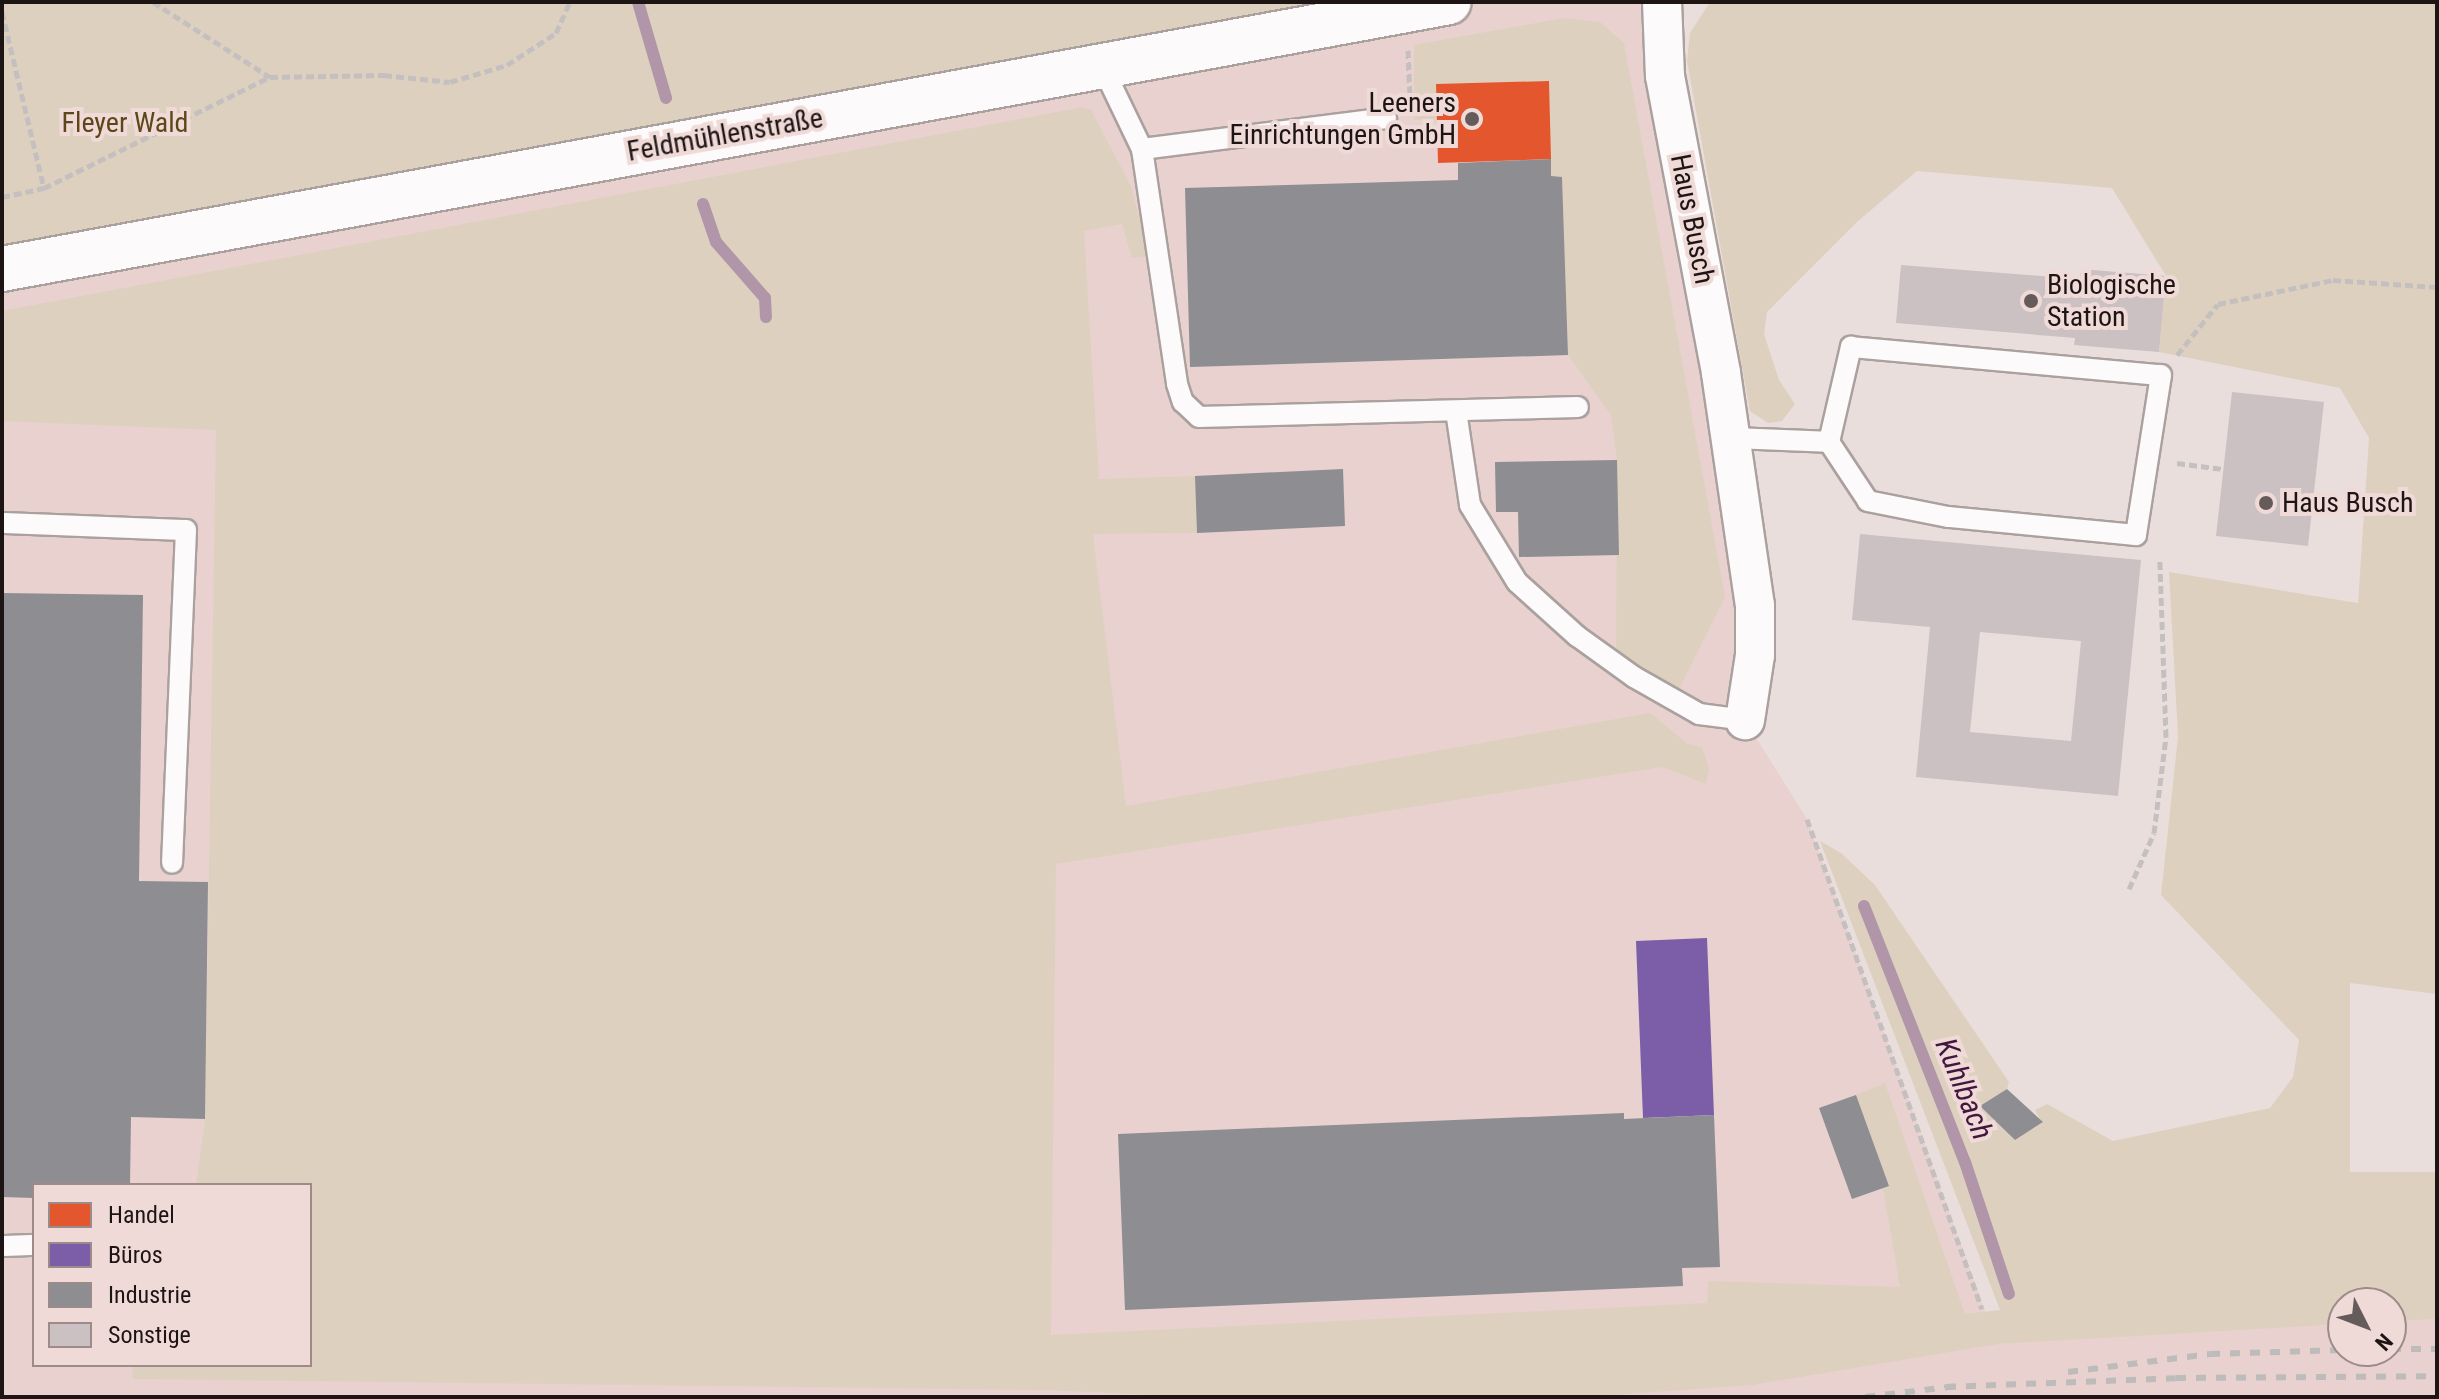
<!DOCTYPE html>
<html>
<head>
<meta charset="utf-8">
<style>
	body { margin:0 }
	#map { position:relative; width:2439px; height:1399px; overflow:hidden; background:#eadedd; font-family:"Roboto Condensed",sans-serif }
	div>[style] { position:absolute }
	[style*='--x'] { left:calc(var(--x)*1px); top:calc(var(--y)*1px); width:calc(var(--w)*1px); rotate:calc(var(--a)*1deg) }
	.built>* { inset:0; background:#e8d1cf }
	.green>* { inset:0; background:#ded0bf }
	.shops>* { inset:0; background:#e4572e }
	.offices>* { inset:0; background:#7b5ea7 }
	.industry>* { inset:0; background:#8d8d92 }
	.stream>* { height:12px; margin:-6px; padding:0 6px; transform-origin:6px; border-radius:6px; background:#b196a9 }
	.building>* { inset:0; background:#cbc1c2 }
	.path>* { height:5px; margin-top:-2.5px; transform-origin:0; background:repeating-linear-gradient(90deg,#c5c0c0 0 8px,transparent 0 12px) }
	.roads { filter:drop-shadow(2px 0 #aaa19f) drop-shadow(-2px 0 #aaa19f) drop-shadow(0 2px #aaa19f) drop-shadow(0 -2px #aaa19f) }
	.lane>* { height:20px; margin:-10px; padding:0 10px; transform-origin:10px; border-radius:10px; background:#fcfafa }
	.street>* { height:38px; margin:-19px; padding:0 19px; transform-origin:19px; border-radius:19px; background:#fcfafa }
	.secondary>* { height:44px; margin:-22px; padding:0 22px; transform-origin:22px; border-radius:22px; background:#fcfafa }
	.rail>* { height:6px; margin-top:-3px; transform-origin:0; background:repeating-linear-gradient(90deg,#bebbbb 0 10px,transparent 0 20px) }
	.dots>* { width:22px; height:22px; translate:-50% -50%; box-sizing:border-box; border:4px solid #f0dad7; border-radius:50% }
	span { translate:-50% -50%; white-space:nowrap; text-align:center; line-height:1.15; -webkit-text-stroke:8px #f0dad7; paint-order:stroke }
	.poi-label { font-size:28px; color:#1d1514 }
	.right { translate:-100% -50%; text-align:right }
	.left { translate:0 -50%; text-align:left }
	.park-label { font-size:28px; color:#5d4718 }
	.street-label { font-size:28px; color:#1d1514 }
	.water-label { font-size:30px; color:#42173e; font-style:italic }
	.frame { position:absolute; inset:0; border:4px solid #1d1514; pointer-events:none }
	.legend { position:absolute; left:32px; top:1183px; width:280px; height:184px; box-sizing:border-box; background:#f0dad7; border:2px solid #9c8b89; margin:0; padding:10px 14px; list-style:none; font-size:24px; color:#1d1514 }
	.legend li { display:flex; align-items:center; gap:16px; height:40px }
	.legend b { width:40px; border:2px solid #9c8b89 }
	.north { position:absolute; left:2327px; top:1287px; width:80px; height:80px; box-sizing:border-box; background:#f0dad7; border:2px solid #9c8b89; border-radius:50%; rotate:132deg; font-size:22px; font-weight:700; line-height:32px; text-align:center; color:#1d1514 }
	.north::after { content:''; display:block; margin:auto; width:28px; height:36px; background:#655b5a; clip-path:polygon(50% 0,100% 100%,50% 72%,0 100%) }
</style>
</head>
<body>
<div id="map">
	<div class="built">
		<div style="clip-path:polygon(evenodd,1449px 2px,1662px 2px,1721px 373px,1745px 720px,1807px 819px,1997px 1344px,2343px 1322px,2343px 1351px,2391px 1351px,2391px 1318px,2437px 1315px,2437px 1397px,2px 1397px,2px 269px,1449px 2px,34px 1185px,310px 1185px,310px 1365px,34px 1365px,34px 1185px)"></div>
	</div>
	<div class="green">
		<div style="clip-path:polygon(2px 2px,1449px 2px,2px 269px)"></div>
		<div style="clip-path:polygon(1710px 2px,2437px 2px,2437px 994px,2350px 983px,2350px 1172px,2437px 1172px,2437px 1319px,2391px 1321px,2391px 1303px,2343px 1303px,2343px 1324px,1998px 1344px,1752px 1385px,1585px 1397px,1204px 1397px,1044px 1390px,133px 1379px,132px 1365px,310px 1365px,310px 1185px,196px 1185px,205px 1119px,216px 430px,2px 421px,2px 311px,1083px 107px,1091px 110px,1131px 186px,1149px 256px,1132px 258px,1122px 224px,1084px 231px,1099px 479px,1195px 476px,1197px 533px,1093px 534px,1126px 806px,1650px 713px,1688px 744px,1702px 747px,1709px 769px,1706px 784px,1662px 767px,1056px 864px,1051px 1335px,1707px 1303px,1708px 1281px,1900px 1287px,1883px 1188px,1889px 1185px,1856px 1095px,1885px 1083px,1965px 1314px,2000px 1310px,1820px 841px,1841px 853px,1875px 885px,2009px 1082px,2007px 1089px,1981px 1106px,2015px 1139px,2042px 1123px,2035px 1110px,2047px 1104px,2113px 1141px,2270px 1108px,2293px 1077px,2299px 1040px,2161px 895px,2178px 737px,2169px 572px,2358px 603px,2369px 438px,2340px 388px,2159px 352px,2166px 276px,2112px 188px,1917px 171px,1857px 222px,1767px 312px,1764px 334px,1779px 380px,1795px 404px,1782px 421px,1768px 423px,1750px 411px,1687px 61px,1690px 33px)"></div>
		<div style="clip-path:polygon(1564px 18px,1600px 22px,1624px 43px,1725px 597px,1678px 691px,1616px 654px,1617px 460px,1611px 415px,1568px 355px,1562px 177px,1551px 176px,1549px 81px,1436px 84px,1437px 119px,1414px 120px,1414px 45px)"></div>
	</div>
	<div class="shops">
		<div style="clip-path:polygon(1549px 81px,1551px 159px,1438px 163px,1436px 84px)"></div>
	</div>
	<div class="offices">
		<div style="clip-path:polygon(1707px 938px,1714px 1115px,1643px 1118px,1636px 941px)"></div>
	</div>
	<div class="industry">
		<div style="clip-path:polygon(1551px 159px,1551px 176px,1562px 177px,1568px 355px,1190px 367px,1185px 188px,1458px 180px,1458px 163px)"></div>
		<div style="clip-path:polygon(1617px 460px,1619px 555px,1519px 557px,1518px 512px,1496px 512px,1495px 462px)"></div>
		<div style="clip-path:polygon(1343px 469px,1345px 526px,1197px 533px,1195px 476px)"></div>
		<div style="clip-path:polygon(2px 593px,143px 595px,139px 881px,208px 882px,205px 1119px,131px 1117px,130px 1185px,34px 1185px,34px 1198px,2px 1197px)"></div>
		<div style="clip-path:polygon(2007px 1089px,2043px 1122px,2015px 1140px,1980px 1106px)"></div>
		<div style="clip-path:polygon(1856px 1095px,1889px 1186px,1852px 1199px,1819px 1108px)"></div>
		<div style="clip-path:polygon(1624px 1113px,1624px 1119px,1714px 1115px,1720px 1267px,1682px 1268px,1683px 1286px,1125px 1310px,1118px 1134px)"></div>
	</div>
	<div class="stream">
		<div style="--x:638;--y:2;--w:100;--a:73.7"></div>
		<div style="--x:703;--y:204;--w:40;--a:71.1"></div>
		<div style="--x:716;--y:242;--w:74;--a:48.8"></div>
		<div style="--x:765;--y:298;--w:19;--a:87"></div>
		<div style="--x:1864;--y:906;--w:275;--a:68.5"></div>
		<div style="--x:1965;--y:1162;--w:139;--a:71.6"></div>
	</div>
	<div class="building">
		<div style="clip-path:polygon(1901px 265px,2080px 279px,2081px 269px,2166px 276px,2159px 352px,2074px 345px,2075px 338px,1896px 323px)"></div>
		<div style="clip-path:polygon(2232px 392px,2324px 402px,2308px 546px,2216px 536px)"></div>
		<div style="clip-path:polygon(evenodd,1860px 534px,2141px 560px,2118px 796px,1916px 777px,1930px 627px,1852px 620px,1860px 534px,1980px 632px,2081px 641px,2071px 741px,1970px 732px,1980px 632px)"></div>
	</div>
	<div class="path">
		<div style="--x:153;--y:2;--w:139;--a:32.7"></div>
		<div style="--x:2;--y:12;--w:181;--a:76.6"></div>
		<div style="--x:1408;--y:50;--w:50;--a:87.7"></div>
		<div style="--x:2;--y:197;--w:43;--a:-12.1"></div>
		<div style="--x:44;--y:188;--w:252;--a:-26.2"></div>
		<div style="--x:270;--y:77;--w:114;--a:-1"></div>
		<div style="--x:384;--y:75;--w:66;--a:6.1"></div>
		<div style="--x:450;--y:82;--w:59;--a:-16.6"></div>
		<div style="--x:507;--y:65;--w:59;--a:-33.1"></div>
		<div style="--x:556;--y:33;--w:34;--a:-66"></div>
		<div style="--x:2177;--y:355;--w:65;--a:-51.2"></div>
		<div style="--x:2218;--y:304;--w:117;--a:-11.8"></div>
		<div style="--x:2333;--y:280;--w:104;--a:3.9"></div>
		<div style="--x:2177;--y:463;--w:46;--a:7.4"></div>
		<div style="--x:1807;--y:819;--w:520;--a:70.35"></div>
		<div style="--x:2129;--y:889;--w:61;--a:-65.9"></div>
		<div style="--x:2154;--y:833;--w:97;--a:-82.9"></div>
		<div style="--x:2166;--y:737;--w:176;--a:-92"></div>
	</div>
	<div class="roads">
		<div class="lane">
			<div style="--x:1102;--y:66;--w:92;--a:64.3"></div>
			<div style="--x:1142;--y:149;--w:246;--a:-7.2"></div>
			<div style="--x:1142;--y:149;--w:238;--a:81.5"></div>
			<div style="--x:1177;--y:384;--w:19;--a:72"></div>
			<div style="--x:1183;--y:402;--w:22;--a:43"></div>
			<div style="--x:1199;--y:417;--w:379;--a:-1.5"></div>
			<div style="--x:1851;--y:347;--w:311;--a:5.2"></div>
			<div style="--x:2161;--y:375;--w:162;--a:98.9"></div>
			<div style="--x:2136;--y:535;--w:189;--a:-174.5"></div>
			<div style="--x:1948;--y:517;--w:82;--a:-168.7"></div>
			<div style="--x:1868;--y:501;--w:71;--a:-123.5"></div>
			<div style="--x:1829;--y:442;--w:98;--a:-77"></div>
			<div style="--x:1456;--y:411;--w:95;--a:81.5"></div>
			<div style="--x:1470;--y:505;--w:90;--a:58.6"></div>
			<div style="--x:1517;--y:582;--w:81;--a:42"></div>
			<div style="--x:1577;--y:636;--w:70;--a:35.7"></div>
			<div style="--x:1634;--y:677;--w:75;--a:29.6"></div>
			<div style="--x:1699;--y:714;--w:46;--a:7.4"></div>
			<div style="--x:1731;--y:438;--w:98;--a:2.3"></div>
			<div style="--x:2;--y:523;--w:184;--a:2.2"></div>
			<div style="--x:186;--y:530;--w:333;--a:92.4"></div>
			<div style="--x:2;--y:1246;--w:32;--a:-2"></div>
		</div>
		<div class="street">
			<div style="--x:1662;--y:2;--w:74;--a:87.7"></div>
			<div style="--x:1665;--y:76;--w:302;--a:79.3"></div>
			<div style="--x:1721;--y:373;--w:234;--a:81.7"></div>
			<div style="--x:1755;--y:605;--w:50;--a:90"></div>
			<div style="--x:1755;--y:655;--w:66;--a:98.7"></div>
		</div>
		<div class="secondary">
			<div style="--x:2;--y:269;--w:1471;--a:-10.45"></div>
		</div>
	</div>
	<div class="rail">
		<div style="--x:2391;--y:1349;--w:46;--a:0"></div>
		<div style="--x:2068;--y:1372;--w:143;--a:-7.2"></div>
		<div style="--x:2210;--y:1354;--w:133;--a:-1.7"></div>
		<div style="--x:1946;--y:1387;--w:230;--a:-2.2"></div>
		<div style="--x:2176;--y:1378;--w:261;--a:-0.4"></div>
		<div style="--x:1865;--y:1397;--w:93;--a:-6.8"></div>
	</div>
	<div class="dots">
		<div style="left:1472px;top:119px;background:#655b5a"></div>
		<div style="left:2031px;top:301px;background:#655b5a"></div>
		<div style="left:2266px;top:503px;background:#655b5a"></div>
	</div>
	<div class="poi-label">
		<span class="right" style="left:1456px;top:119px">Leeners<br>Einrichtungen GmbH</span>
		<span class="left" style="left:2047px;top:301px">Biologische<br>Station</span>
		<span class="left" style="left:2282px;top:503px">Haus Busch</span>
	</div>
	<div class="park-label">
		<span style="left:125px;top:123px">Fleyer Wald</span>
	</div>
	<div class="street-label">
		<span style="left:725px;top:135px;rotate:-10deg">Feldmühlenstraße</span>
		<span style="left:1692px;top:219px;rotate:79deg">Haus Busch</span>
	</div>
	<div class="water-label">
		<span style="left:1964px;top:1089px;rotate:68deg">Kuhlbach</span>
	</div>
	<div class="frame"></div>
	<ul class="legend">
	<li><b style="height:22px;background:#e4572e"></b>Handel</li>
	<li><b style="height:22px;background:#7b5ea7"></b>Büros</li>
	<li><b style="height:22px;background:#8d8d92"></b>Industrie</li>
	<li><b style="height:22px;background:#cbc1c2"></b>Sonstige</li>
	</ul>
	<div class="north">N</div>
</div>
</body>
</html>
